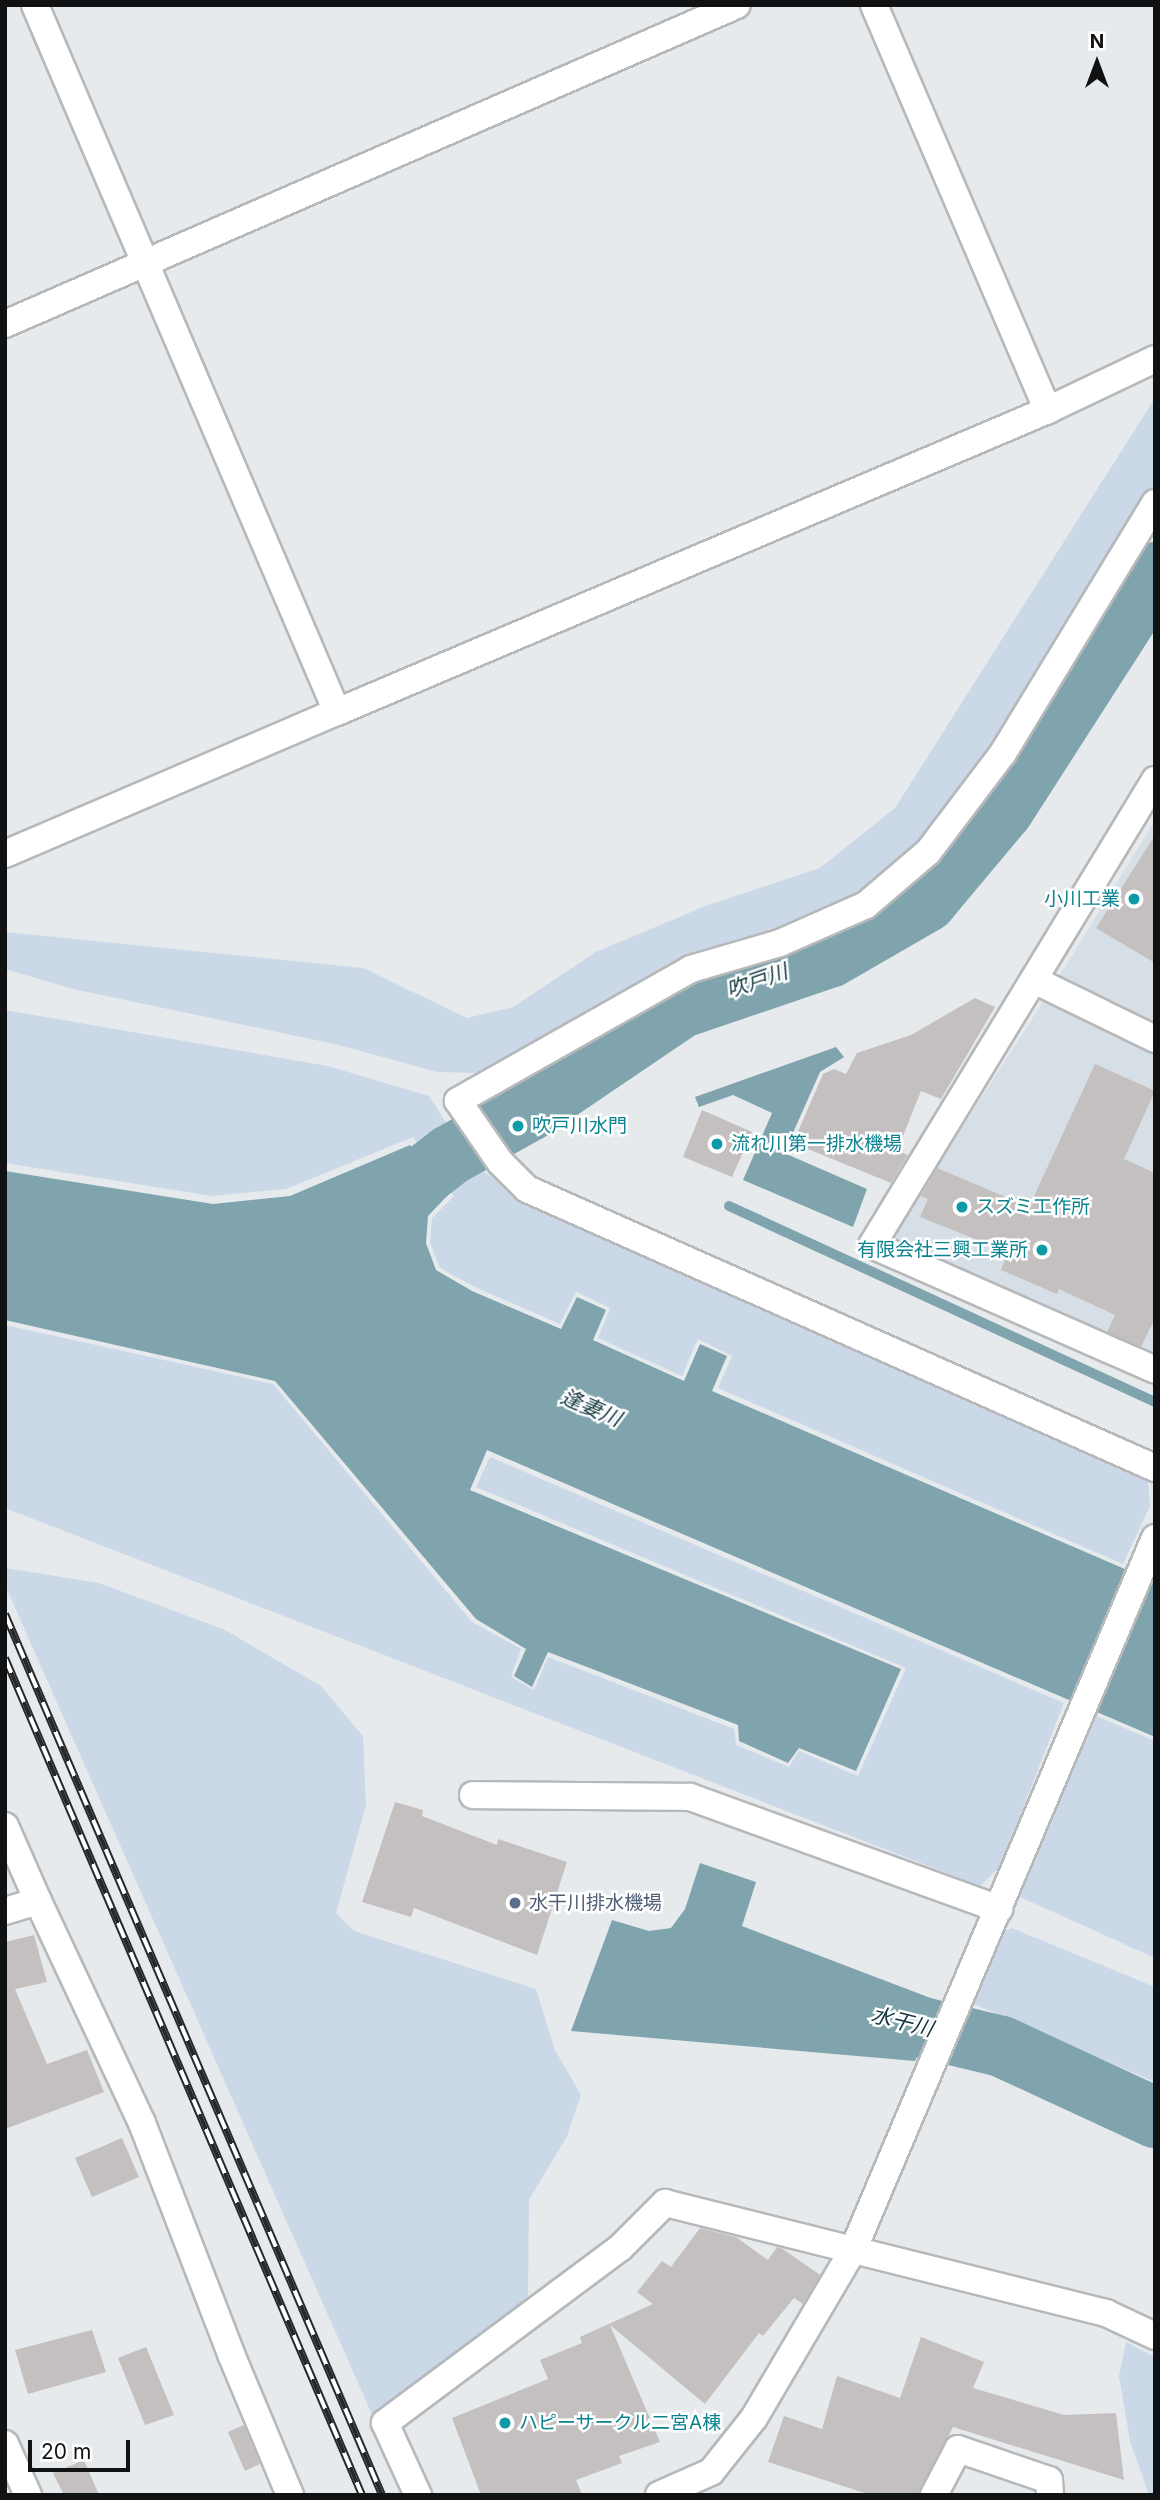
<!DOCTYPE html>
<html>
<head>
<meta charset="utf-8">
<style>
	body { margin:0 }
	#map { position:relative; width:1160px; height:2500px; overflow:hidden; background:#e7eaec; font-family:Inter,"Noto Sans JP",sans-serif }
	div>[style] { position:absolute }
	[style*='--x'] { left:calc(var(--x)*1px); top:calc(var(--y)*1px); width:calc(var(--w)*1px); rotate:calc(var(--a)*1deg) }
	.built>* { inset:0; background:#d6dee6 }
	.green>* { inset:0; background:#cad8e8 }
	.water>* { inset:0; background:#7fa4ae }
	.stream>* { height:10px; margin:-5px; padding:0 5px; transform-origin:5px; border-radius:5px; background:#7fa4ae }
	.river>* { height:61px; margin:-30.5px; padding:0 30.5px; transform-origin:30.5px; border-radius:30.5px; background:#7fa4ae }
	.building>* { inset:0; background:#c4c0bf }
	.roads { filter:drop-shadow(2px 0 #b6b8ba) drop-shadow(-2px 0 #b6b8ba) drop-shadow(0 2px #b6b8ba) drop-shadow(0 -2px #b6b8ba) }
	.street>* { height:26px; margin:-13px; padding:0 13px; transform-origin:13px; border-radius:13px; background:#fff }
	.rail>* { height:8px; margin-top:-4px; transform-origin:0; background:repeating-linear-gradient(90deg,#fff 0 16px,#272829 0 32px); box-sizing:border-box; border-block:2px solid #272829 }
	.dots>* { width:19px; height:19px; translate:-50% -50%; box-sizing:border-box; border:4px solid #fff; border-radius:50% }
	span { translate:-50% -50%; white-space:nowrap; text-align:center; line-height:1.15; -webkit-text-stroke:5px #fff; paint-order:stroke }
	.culture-label { font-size:19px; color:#0d838f }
	.right { translate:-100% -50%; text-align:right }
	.left { translate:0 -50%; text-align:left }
	.service-label { font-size:19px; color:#4e5e75 }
	.water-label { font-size:21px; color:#12373f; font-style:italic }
	.frame { position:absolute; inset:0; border:7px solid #101112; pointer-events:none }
	.north { position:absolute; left:1062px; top:28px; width:70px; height:70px; -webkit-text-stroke:5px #fff; paint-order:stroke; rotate:0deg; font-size:19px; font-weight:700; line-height:28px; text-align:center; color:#101112 }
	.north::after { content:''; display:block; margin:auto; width:24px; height:32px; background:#101112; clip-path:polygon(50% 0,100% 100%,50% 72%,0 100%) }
	.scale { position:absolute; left:28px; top:2440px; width:102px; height:32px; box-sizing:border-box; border:4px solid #101112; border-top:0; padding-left:9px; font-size:21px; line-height:24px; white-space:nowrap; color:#101112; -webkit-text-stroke:5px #fff; paint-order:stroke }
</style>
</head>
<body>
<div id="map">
	<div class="built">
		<div style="clip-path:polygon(1155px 820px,1155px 1353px,891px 1239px,1062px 972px)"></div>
	</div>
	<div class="green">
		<div style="clip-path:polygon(1155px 398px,1155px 486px,995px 747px,923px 846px,861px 899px,482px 1073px,437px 1072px,339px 1045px,73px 989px,5px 969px,5px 932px,363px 968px,467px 1018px,513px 1007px,596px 952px,708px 905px,820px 868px,895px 808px)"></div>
		<div style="clip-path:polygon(5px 1010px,328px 1066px,429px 1096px,449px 1127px,420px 1147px,413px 1137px,286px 1189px,212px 1196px,5px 1163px)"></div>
		<div style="clip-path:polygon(478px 1167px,522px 1198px,1148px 1480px,1150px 1506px,1123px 1564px,718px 1388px,732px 1356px,698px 1339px,682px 1376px,598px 1338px,610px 1308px,576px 1292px,560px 1324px,475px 1287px,440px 1268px,430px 1243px,432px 1218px,454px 1196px,445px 1186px)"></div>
		<div style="clip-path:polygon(5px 1325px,273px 1384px,472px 1622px,521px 1649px,511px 1677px,534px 1690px,548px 1657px,734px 1729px,736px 1745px,789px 1767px,799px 1751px,858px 1776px,906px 1668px,476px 1487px,490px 1457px,1064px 1703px,1000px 1867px,980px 1886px,5px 1508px)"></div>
		<div style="clip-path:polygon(5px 1568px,99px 1583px,225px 1630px,321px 1686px,363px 1736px,366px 1805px,336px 1913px,354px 1931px,536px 1989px,555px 2050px,581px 2095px,567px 2136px,529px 2200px,528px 2300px,374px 2419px,5px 1585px)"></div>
		<div style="clip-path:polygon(1092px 1714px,1155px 1741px,1155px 1958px,1018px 1896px)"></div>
		<div style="clip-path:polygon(1012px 1928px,1155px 1987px,1155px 2082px,974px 2004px,998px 1935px)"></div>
		<div style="clip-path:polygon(1126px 2342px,1155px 2357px,1155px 2495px,1149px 2495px,1130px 2441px,1119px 2376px)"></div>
	</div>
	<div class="water">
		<div style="clip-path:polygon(836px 1047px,844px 1057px,820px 1072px,784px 1153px,867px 1189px,853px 1227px,743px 1180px,772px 1113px,733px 1095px,699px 1107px,695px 1097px)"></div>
		<div style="clip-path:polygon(453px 1134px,473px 1163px,439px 1184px,448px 1195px,428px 1216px,426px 1243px,436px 1270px,472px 1291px,561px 1329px,577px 1297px,606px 1310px,593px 1340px,684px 1381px,700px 1344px,727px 1356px,712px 1391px,1155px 1582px,1155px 1737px,487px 1450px,470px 1490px,901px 1669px,856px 1771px,799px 1748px,788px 1763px,739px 1741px,738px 1725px,548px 1652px,532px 1687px,514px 1676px,526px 1649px,476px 1619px,275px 1381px,5px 1320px,5px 1171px,213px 1204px,290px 1196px,410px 1145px,419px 1158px)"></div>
		<div style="clip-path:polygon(700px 1863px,756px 1882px,742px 1926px,941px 2002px,915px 2061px,571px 2031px,612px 1920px,649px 1931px,671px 1928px,685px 1909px)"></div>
	</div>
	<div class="stream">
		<div style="--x:729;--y:1206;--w:469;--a:24.7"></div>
	</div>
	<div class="river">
		<div style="--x:396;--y:1196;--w:67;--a:-37.7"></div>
		<div style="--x:449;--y:1155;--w:92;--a:-29.4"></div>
		<div style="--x:529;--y:1110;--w:184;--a:-34.1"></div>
		<div style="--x:681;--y:1007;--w:156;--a:-18.7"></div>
		<div style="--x:829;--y:957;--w:112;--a:-30"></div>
		<div style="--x:926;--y:901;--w:120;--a:-50.1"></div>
		<div style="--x:1003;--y:809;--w:282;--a:-57.3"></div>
		<div style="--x:847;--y:2009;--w:158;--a:13.5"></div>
		<div style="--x:1001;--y:2046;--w:170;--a:24.8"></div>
	</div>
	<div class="building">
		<div style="clip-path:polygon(1155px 835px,1155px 963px,1096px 928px)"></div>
		<div style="clip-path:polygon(975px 998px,995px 1007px,941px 1099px,921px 1091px,897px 1151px,908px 1155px,891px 1183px,793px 1143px,823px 1074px,834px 1069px,846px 1074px,857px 1053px,911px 1035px)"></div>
		<div style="clip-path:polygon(1095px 1064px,1155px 1091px,1124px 1159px,1155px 1173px,1155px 1318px,1141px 1347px,1107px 1332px,1115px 1315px,1059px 1289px,1057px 1294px,1001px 1270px,1008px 1252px,920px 1217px,928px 1199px,921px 1196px,937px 1168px,1029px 1207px)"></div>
		<div style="clip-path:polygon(702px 1110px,752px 1132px,732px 1177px,683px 1157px)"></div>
		<div style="clip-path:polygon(395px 1802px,423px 1810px,422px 1816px,497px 1845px,498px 1839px,567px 1862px,537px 1955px,414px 1908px,411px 1917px,362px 1902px)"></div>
		<div style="clip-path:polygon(34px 1935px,47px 1982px,15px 1989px,47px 2064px,87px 2050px,104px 2092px,5px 2129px,5px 1942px)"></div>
		<div style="clip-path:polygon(122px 2138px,139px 2177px,92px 2197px,75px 2158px)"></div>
		<div style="clip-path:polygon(700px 2228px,736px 2237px,768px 2260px,777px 2247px,783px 2249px,820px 2275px,803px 2304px,794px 2298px,763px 2336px,759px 2333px,705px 2404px,610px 2325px,660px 2442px,619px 2456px,622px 2463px,576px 2480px,582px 2495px,481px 2495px,452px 2418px,548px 2379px,540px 2360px,582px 2343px,580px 2337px,653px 2304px,637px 2292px,662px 2261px,671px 2267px)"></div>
		<div style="clip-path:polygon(92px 2330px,106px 2372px,28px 2394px,15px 2350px)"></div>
		<div style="clip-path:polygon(921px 2337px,984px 2362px,973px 2388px,1064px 2415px,1116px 2413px,1124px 2480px,953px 2427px,918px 2495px,871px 2495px,768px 2462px,784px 2416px,822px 2429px,837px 2376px,900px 2398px)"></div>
		<div style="clip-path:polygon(146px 2347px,174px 2415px,145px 2425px,118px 2358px)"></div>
		<div style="clip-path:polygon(244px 2425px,260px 2464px,245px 2471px,228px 2432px)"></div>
		<div style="clip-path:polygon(84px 2460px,99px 2495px,64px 2495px,53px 2473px)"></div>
	</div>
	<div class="roads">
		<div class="street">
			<div style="--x:874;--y:5;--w:441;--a:66.8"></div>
			<div style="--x:5;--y:324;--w:798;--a:-23.55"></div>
			<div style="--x:1155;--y:503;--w:293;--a:121.3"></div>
			<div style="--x:1003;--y:753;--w:124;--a:127.1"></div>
			<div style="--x:928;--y:852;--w:82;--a:139.5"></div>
			<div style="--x:866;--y:905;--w:94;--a:156.2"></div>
			<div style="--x:780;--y:943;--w:93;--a:163.7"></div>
			<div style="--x:691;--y:969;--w:268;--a:150.5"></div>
			<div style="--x:458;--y:1101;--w:74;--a:55.5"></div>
			<div style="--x:500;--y:1162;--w:38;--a:45"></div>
			<div style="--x:527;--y:1189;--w:687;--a:23.95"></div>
			<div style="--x:337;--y:712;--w:772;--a:-23.01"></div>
			<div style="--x:1048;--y:410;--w:119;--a:-25.5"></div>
			<div style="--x:1155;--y:780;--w:544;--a:121.32"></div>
			<div style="--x:872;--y:1245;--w:309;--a:23.8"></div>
			<div style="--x:5;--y:854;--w:361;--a:-23.2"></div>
			<div style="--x:337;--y:712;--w:769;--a:-113.13"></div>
			<div style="--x:1034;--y:980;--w:135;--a:26"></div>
			<div style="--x:473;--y:1795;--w:217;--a:0.5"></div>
			<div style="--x:690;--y:1797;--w:329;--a:19.9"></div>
			<div style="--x:5;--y:1826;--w:82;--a:66.3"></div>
			<div style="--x:38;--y:1901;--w:34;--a:163"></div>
			<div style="--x:38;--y:1901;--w:245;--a:64.9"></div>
			<div style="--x:142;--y:2123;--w:248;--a:68.9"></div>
			<div style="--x:231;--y:2354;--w:153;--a:67.3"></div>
			<div style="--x:5;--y:2444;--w:56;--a:65.7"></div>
			<div style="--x:418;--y:2495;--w:79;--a:-114.6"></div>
			<div style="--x:385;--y:2423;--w:293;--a:-36.7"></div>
			<div style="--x:620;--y:2248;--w:64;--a:-45"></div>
			<div style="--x:665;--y:2203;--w:455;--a:14"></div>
			<div style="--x:1106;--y:2313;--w:54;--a:25.1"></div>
			<div style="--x:659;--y:2495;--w:57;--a:-23.9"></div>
			<div style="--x:711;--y:2472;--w:69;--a:-51.5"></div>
			<div style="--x:754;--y:2418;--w:197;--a:-59.5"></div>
			<div style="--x:854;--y:2248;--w:771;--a:-67.03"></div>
			<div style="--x:934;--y:2495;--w:52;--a:-62.4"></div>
			<div style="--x:958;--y:2449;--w:96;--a:18.8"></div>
			<div style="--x:1049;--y:2480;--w:15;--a:86"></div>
		</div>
	</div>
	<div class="rail">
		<div style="--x:5;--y:1614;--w:958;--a:66.83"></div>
		<div style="--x:5;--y:1658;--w:910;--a:66.9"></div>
	</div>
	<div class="dots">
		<div style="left:1134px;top:899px;background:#0f9aa8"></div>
		<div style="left:518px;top:1126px;background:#0f9aa8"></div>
		<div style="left:717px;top:1144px;background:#0f9aa8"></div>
		<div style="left:962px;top:1207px;background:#0f9aa8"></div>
		<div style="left:1042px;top:1250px;background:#0f9aa8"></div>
		<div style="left:515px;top:1903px;background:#5c6f8a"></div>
		<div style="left:505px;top:2423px;background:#0f9aa8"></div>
	</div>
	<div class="culture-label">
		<span class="right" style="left:1120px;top:899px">小川工業</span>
		<span class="left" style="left:532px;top:1126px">吹戸川水門</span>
		<span class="left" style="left:731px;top:1144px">流れ川第一排水機場</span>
		<span class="left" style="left:976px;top:1207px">スズミ工作所</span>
		<span class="right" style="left:1028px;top:1250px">有限会社三興工業所</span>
		<span class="left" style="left:519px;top:2423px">ハピーサークル二宮A棟</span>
	</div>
	<div class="service-label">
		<span class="left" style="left:529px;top:1903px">水干川排水機場</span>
	</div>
	<div class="water-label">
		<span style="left:757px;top:981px;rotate:-19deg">吹戸川</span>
		<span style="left:591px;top:1408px;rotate:23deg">逢妻川</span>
		<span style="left:902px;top:2022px;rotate:14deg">水干川</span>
	</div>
	<div class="frame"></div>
	<div class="north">N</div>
	<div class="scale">20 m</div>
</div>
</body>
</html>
